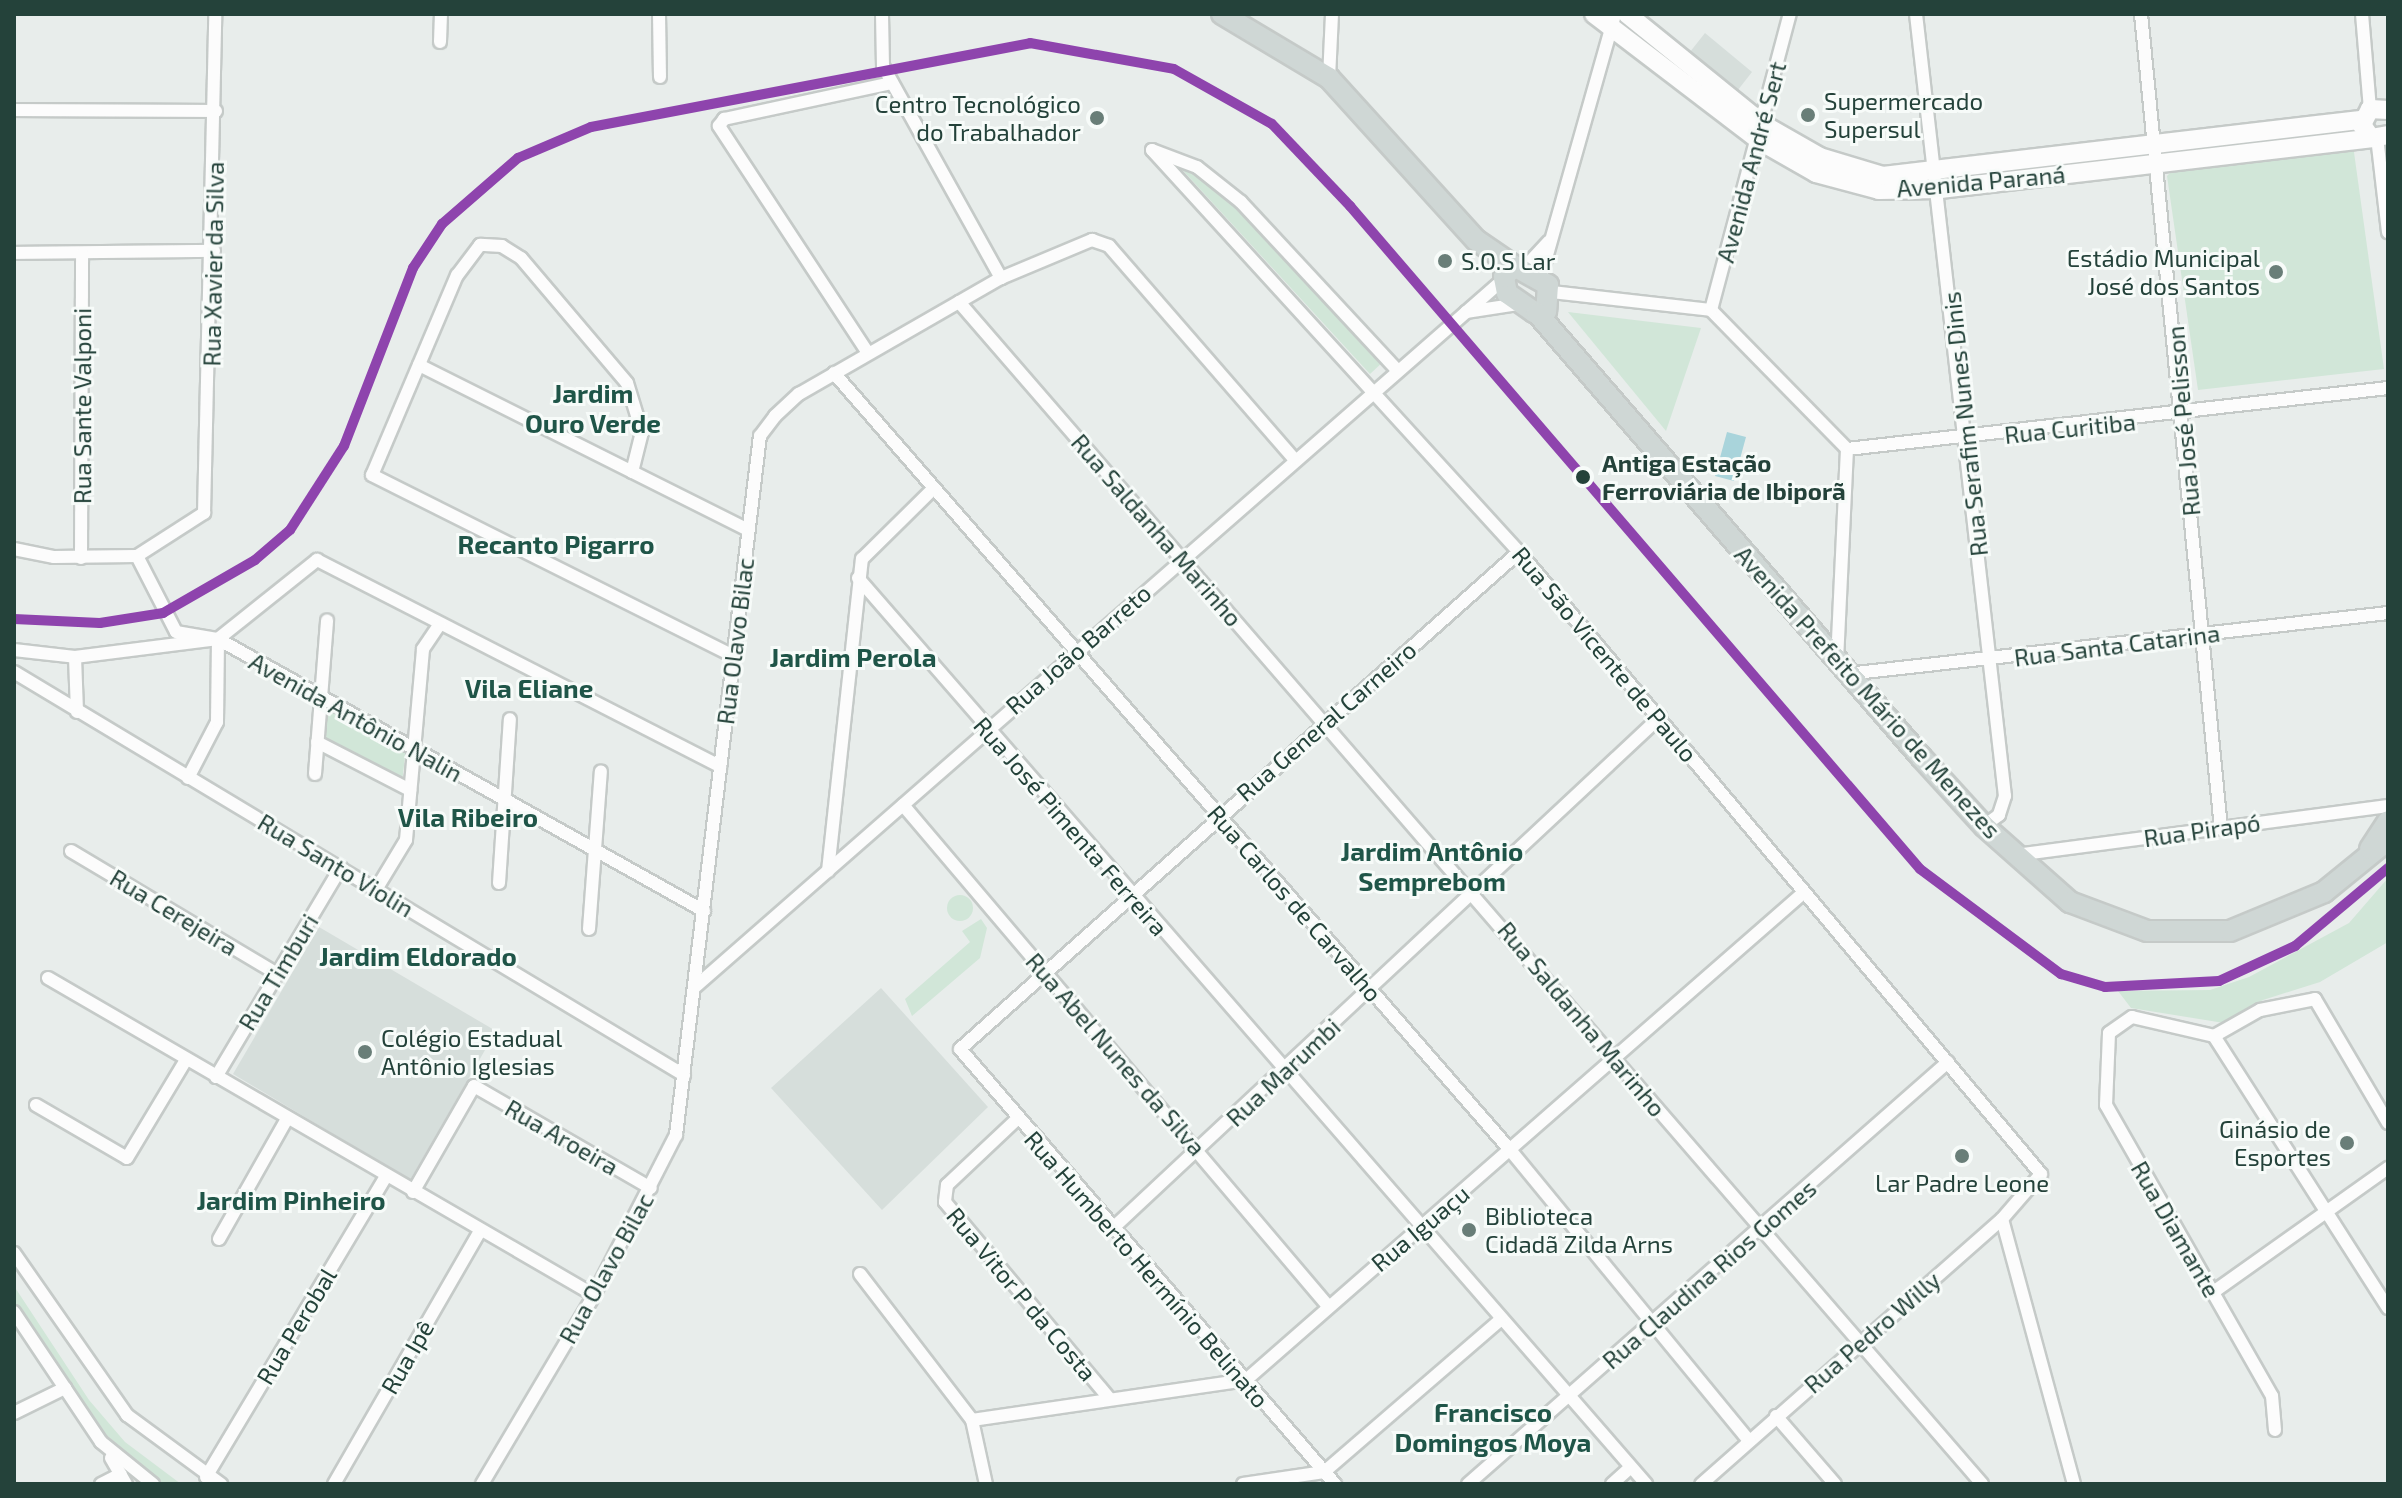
<!DOCTYPE html>
<html>
<head>
<meta charset="utf-8">
<style>
	body { margin:0 }
	#map { position:relative; width:2402px; height:1498px; overflow:hidden; background:#e8edeb; font-family:"Exo 2",sans-serif }
	div>[style] { position:absolute }
	[style*='--x'] { left:calc(var(--x)*1px); top:calc(var(--y)*1px); width:calc(var(--w)*1px); rotate:calc(var(--a)*1deg) }
	.built>* { inset:0; background:#d6dedb }
	.green>* { inset:0; background:#d1e6d8 }
	.round { border-radius:50% }
	.water>* { inset:0; background:#a9d4db }
	.roads { filter:drop-shadow(2px 0 #c5cac8) drop-shadow(-2px 0 #c5cac8) drop-shadow(0 2px #c5cac8) drop-shadow(0 -2px #c5cac8) }
	.street>* { height:12px; margin:-6px; padding:0 6px; transform-origin:6px; border-radius:6px; background:#fcfcfc }
	.secondary>* { height:18px; margin:-9px; padding:0 9px; transform-origin:9px; border-radius:9px; background:#fcfcfc }
	.primary>* { height:20px; margin:-10px; padding:0 10px; transform-origin:10px; border-radius:10px; background:#cfd7d5 }
	.rail-1>* { height:10px; margin:-5px; padding:0 5px; transform-origin:5px; border-radius:5px; background:#8e44ad }
	.dots>* { width:22px; height:22px; translate:-50% -50%; box-sizing:border-box; border:4px solid #f7fbf9; border-radius:50% }
	span { translate:-50% -50%; white-space:nowrap; text-align:center; line-height:1.15; -webkit-text-stroke:6px #f7fbf9; paint-order:stroke }
	.poi-label { font-size:24px; color:#24423a }
	.left { translate:0 -50%; text-align:left }
	.right { translate:-100% -50%; text-align:right }
	.street-label { font-size:24px; color:#24423a }
	.stop-label { font-size:24px; color:#24423a; font-weight:700 }
	.neighbourhood-label { font-size:26px; color:#1f5548; font-weight:700 }
	.frame { position:absolute; inset:0; border:16px solid #24423a; pointer-events:none }
</style>
</head>
<body>
<div id="map">
	<div class="built">
		<div style="clip-path:polygon(1705px 33px,1752px 72px,1734px 95px,1686px 57px)"></div>
		<div style="clip-path:polygon(319px 927px,496px 1031px,410px 1180px,233px 1074px)"></div>
		<div style="clip-path:polygon(881px 988px,988px 1107px,882px 1210px,771px 1088px)"></div>
	</div>
	<div class="green">
		<div style="clip-path:polygon(2353px 145px,2384px 369px,2198px 390px,2167px 176px,2177px 166px)"></div>
		<div style="clip-path:polygon(1176px 163px,1244px 210px,1384px 361px,1370px 374px)"></div>
		<div style="clip-path:polygon(1568px 312px,1701px 328px,1666px 431px)"></div>
		<div style="clip-path:polygon(325px 705px,406px 749px,402px 782px,324px 741px)"></div>
		<div style="clip-path:polygon(2388px 878px,2388px 942px,2320px 982px,2263px 1000px,2224px 1023px,2131px 1008px,2118px 991px,2210px 990px,2249px 977px,2349px 923px)"></div>
		<div class="round" style="left:947px;top:895px;width:26px;height:26px"></div>
		<div style="clip-path:polygon(981px 919px,987px 928px,980px 958px,912px 1016px,905px 999px,970px 942px,962px 931px)"></div>
		<div style="clip-path:polygon(14px 1286px,89px 1400px,125px 1442px,181px 1484px,163px 1484px,104px 1433px,14px 1302px)"></div>
	</div>
	<div class="water">
		<div style="clip-path:polygon(1727px 432px,1746px 437px,1734px 481px,1715px 476px)"></div>
	</div>
	<div class="roads">
		<div class="street">
			<div style="--x:659;--y:14;--w:63;--a:89.1"></div>
			<div style="--x:882;--y:14;--w:52;--a:88.9"></div>
			<div style="--x:883;--y:66;--w:243;--a:60.9"></div>
			<div style="--x:1916;--y:14;--w:787;--a:83.51"></div>
			<div style="--x:2005;--y:796;--w:20;--a:108"></div>
			<div style="--x:1999;--y:815;--w:19;--a:144"></div>
			<div style="--x:2141;--y:14;--w:818;--a:84.39"></div>
			<div style="--x:2362;--y:14;--w:95;--a:85.2"></div>
			<div style="--x:440;--y:42;--w:28;--a:-88"></div>
			<div style="--x:1329;--y:78;--w:64;--a:-87.3"></div>
			<div style="--x:14;--y:110;--w:202;--a:0.3"></div>
			<div style="--x:2377;--y:137;--w:96;--a:83.4"></div>
			<div style="--x:14;--y:253;--w:200;--a:-0.6"></div>
			<div style="--x:1525;--y:267;--w:35;--a:-47"></div>
			<div style="--x:1541;--y:276;--w:272;--a:-74.2"></div>
			<div style="--x:1551;--y:292;--w:161;--a:6.4"></div>
			<div style="--x:1711;--y:310;--w:194;--a:45.6"></div>
			<div style="--x:1847;--y:449;--w:213;--a:92.7"></div>
			<div style="--x:959;--y:302;--w:1563;--a:49.12"></div>
			<div style="--x:1711;--y:310;--w:306;--a:-75.1"></div>
			<div style="--x:1466;--y:312;--w:54;--a:-8.6"></div>
			<div style="--x:868;--y:353;--w:272;--a:-123.3"></div>
			<div style="--x:719;--y:126;--w:9;--a:-54"></div>
			<div style="--x:724;--y:119;--w:172;--a:-12.1"></div>
			<div style="--x:419;--y:365;--w:368;--a:26.6"></div>
			<div style="--x:1398;--y:371;--w:231;--a:-132.9"></div>
			<div style="--x:1241;--y:202;--w:56;--a:-141.5"></div>
			<div style="--x:1197;--y:167;--w:48;--a:-159.3"></div>
			<div style="--x:1152;--y:150;--w:544;--a:47.61"></div>
			<div style="--x:1519;--y:552;--w:812;--a:50"></div>
			<div style="--x:2041;--y:1174;--w:60;--a:130.9"></div>
			<div style="--x:2002;--y:1219;--w:401;--a:138.6"></div>
			<div style="--x:834;--y:373;--w:1031;--a:48.97"></div>
			<div style="--x:1511;--y:1151;--w:375;--a:50.6"></div>
			<div style="--x:1847;--y:449;--w:544;--a:-6.43"></div>
			<div style="--x:632;--y:472;--w:41;--a:-76"></div>
			<div style="--x:642;--y:432;--w:51;--a:-107"></div>
			<div style="--x:627;--y:383;--w:164;--a:-130.3"></div>
			<div style="--x:521;--y:258;--w:22;--a:-148"></div>
			<div style="--x:502;--y:246;--w:22;--a:-177"></div>
			<div style="--x:480;--y:245;--w:38;--a:127"></div>
			<div style="--x:457;--y:275;--w:217;--a:113"></div>
			<div style="--x:372;--y:475;--w:404;--a:26.6"></div>
			<div style="--x:14;--y:549;--w:41;--a:11.3"></div>
			<div style="--x:54;--y:557;--w:83;--a:-0.7"></div>
			<div style="--x:137;--y:556;--w:80;--a:-32.7"></div>
			<div style="--x:204;--y:513;--w:499;--a:-88.7"></div>
			<div style="--x:137;--y:556;--w:85;--a:62.8"></div>
			<div style="--x:176;--y:632;--w:43;--a:9.5"></div>
			<div style="--x:218;--y:639;--w:557;--a:29.23"></div>
			<div style="--x:81;--y:558;--w:304;--a:-89.8"></div>
			<div style="--x:858;--y:578;--w:1201;--a:48.98"></div>
			<div style="--x:14;--y:650;--w:61;--a:6.5"></div>
			<div style="--x:75;--y:657;--w:144;--a:-7.2"></div>
			<div style="--x:218;--y:639;--w:127;--a:-38.6"></div>
			<div style="--x:317;--y:560;--w:453;--a:27.1"></div>
			<div style="--x:75;--y:657;--w:55;--a:87.9"></div>
			<div style="--x:14;--y:672;--w:782;--a:31.03"></div>
			<div style="--x:1847;--y:674;--w:544;--a:-6.43"></div>
			<div style="--x:317;--y:742;--w:105;--a:27.3"></div>
			<div style="--x:315;--y:774;--w:154;--a:-85.5"></div>
			<div style="--x:188;--y:778;--w:63;--a:-62.6"></div>
			<div style="--x:217;--y:722;--w:83;--a:-89.3"></div>
			<div style="--x:903;--y:805;--w:657;--a:49.69"></div>
			<div style="--x:71;--y:851;--w:240;--a:30.8"></div>
			<div style="--x:2016;--y:855;--w:375;--a:-7.5"></div>
			<div style="--x:828;--y:871;--w:314;--a:-83.8"></div>
			<div style="--x:862;--y:559;--w:101;--a:-44.6"></div>
			<div style="--x:499;--y:883;--w:164;--a:-86.2"></div>
			<div style="--x:377;--y:888;--w:56;--a:-58.9"></div>
			<div style="--x:406;--y:840;--w:192;--a:-84.9"></div>
			<div style="--x:423;--y:649;--w:30;--a:-56"></div>
			<div style="--x:589;--y:929;--w:158;--a:-85.7"></div>
			<div style="--x:48;--y:978;--w:631;--a:30.14"></div>
			<div style="--x:695;--y:987;--w:1075;--a:-41.19"></div>
			<div style="--x:2214;--y:1036;--w:323;--a:57.4"></div>
			<div style="--x:216;--y:1077;--w:244;--a:-59.2"></div>
			<div style="--x:36;--y:1105;--w:105;--a:30.2"></div>
			<div style="--x:127;--y:1158;--w:114;--a:-59"></div>
			<div style="--x:1016;--y:1120;--w:95;--a:136.7"></div>
			<div style="--x:947;--y:1185;--w:17;--a:97"></div>
			<div style="--x:945;--y:1202;--w:256;--a:50.1"></div>
			<div style="--x:413;--y:1192;--w:122;--a:-60.1"></div>
			<div style="--x:474;--y:1086;--w:204;--a:30"></div>
			<div style="--x:2002;--y:1219;--w:275;--a:74.8"></div>
			<div style="--x:1113;--y:1228;--w:749;--a:-43.05"></div>
			<div style="--x:219;--y:1239;--w:138;--a:-60.5"></div>
			<div style="--x:14;--y:1253;--w:198;--a:55.1"></div>
			<div style="--x:127;--y:1415;--w:117;--a:36.3"></div>
			<div style="--x:860;--y:1274;--w:184;--a:52.5"></div>
			<div style="--x:972;--y:1420;--w:66;--a:77.7"></div>
			<div style="--x:2212;--y:1293;--w:216;--a:-35.4"></div>
			<div style="--x:14;--y:1312;--w:156;--a:56.2"></div>
			<div style="--x:101;--y:1442;--w:67;--a:38.9"></div>
			<div style="--x:14;--y:1413;--w:57;--a:-26.1"></div>
			<div style="--x:1776;--y:1416;--w:90;--a:49.1"></div>
			<div style="--x:972;--y:1420;--w:277;--a:-8.3"></div>
			<div style="--x:1246;--y:1380;--w:740;--a:-41.16"></div>
			<div style="--x:2275;--y:1430;--w:34;--a:-95"></div>
			<div style="--x:2272;--y:1396;--w:335;--a:-119.7"></div>
			<div style="--x:2106;--y:1105;--w:72;--a:-87.6"></div>
			<div style="--x:2109;--y:1033;--w:28;--a:-35"></div>
			<div style="--x:2132;--y:1017;--w:84;--a:13"></div>
			<div style="--x:2214;--y:1036;--w:53;--a:-29.5"></div>
			<div style="--x:2260;--y:1010;--w:56;--a:-11.3"></div>
			<div style="--x:2315;--y:999;--w:144;--a:59.5"></div>
			<div style="--x:111;--y:1458;--w:30;--a:60"></div>
			<div style="--x:206;--y:1477;--w:351;--a:-59.1"></div>
			<div style="--x:101;--y:1484;--w:22;--a:-27"></div>
			<div style="--x:334;--y:1484;--w:292;--a:-60"></div>
			<div style="--x:482;--y:1484;--w:220;--a:-59.3"></div>
			<div style="--x:594;--y:1295;--w:180;--a:-62.9"></div>
			<div style="--x:676;--y:1135;--w:704;--a:-83.15"></div>
			<div style="--x:760;--y:436;--w:25;--a:-53"></div>
			<div style="--x:775;--y:416;--w:33;--a:-43"></div>
			<div style="--x:799;--y:394;--w:233;--a:-29.9"></div>
			<div style="--x:1001;--y:278;--w:99;--a:-22.7"></div>
			<div style="--x:1092;--y:240;--w:18;--a:19"></div>
			<div style="--x:1109;--y:246;--w:282;--a:49"></div>
			<div style="--x:1243;--y:1484;--w:82;--a:-8.4"></div>
			<div style="--x:1324;--y:1472;--w:234;--a:-40.8"></div>
			<div style="--x:1335;--y:1484;--w:574;--a:-130.76"></div>
			<div style="--x:960;--y:1049;--w:748;--a:-41.64"></div>
			<div style="--x:1468;--y:1484;--w:639;--a:-41.32"></div>
			<div style="--x:1612;--y:1484;--w:25;--a:-42"></div>
		</div>
		<div class="secondary">
			<div style="--x:1594;--y:14;--w:209;--a:37.4"></div>
			<div style="--x:1760;--y:141;--w:64;--a:29.7"></div>
			<div style="--x:1816;--y:173;--w:65;--a:15.1"></div>
			<div style="--x:1879;--y:190;--w:61;--a:-0.9"></div>
			<div style="--x:1940;--y:189;--w:434;--a:-6.7"></div>
			<div style="--x:1627;--y:14;--w:176;--a:39"></div>
			<div style="--x:1764;--y:125;--w:64;--a:29.7"></div>
			<div style="--x:1820;--y:157;--w:66;--a:16.8"></div>
			<div style="--x:1883;--y:176;--w:483;--a:-6.7"></div>
			<div style="--x:2388;--y:110;--w:18;--a:-177"></div>
			<div style="--x:2370;--y:109;--w:18;--a:117"></div>
			<div style="--x:2362;--y:125;--w:16;--a:55"></div>
			<div style="--x:2371;--y:138;--w:17;--a:-10"></div>
		</div>
		<div class="primary">
			<div style="--x:1222;--y:14;--w:125;--a:30.9"></div>
			<div style="--x:1329;--y:78;--w:219;--a:47.8"></div>
			<div style="--x:1476;--y:240;--w:46;--a:34.4"></div>
			<div style="--x:1514;--y:266;--w:39;--a:29"></div>
			<div style="--x:1548;--y:285;--w:26;--a:94"></div>
			<div style="--x:1546;--y:311;--w:12;--a:175"></div>
			<div style="--x:1534;--y:312;--w:33;--a:-145"></div>
			<div style="--x:1507;--y:293;--w:16;--a:-101"></div>
			<div style="--x:1504;--y:277;--w:15;--a:-48"></div>
			<div style="--x:1537;--y:313;--w:587;--a:49.14"></div>
			<div style="--x:1921;--y:757;--w:93;--a:47.6"></div>
			<div style="--x:1984;--y:826;--w:115;--a:41.5"></div>
			<div style="--x:2070;--y:902;--w:82;--a:20.6"></div>
			<div style="--x:2147;--y:931;--w:83;--a:0"></div>
			<div style="--x:2230;--y:931;--w:102;--a:-22.5"></div>
			<div style="--x:2324;--y:892;--w:82;--a:-39.1"></div>
			<div style="--x:2370;--y:849;--w:33;--a:-57"></div>
		</div>
	</div>
	<div class="rail-1">
		<div style="--x:14;--y:619;--w:86;--a:2.7"></div>
		<div style="--x:100;--y:623;--w:64;--a:-9"></div>
		<div style="--x:163;--y:613;--w:106;--a:-29.9"></div>
		<div style="--x:255;--y:560;--w:46;--a:-40.6"></div>
		<div style="--x:290;--y:530;--w:100;--a:-57.3"></div>
		<div style="--x:344;--y:446;--w:191;--a:-68.8"></div>
		<div style="--x:413;--y:268;--w:53;--a:-56.6"></div>
		<div style="--x:442;--y:224;--w:101;--a:-41"></div>
		<div style="--x:518;--y:158;--w:79;--a:-23"></div>
		<div style="--x:591;--y:127;--w:447;--a:-10.8"></div>
		<div style="--x:1030;--y:43;--w:146;--a:10.2"></div>
		<div style="--x:1174;--y:69;--w:112;--a:29.3"></div>
		<div style="--x:1272;--y:124;--w:113;--a:46.4"></div>
		<div style="--x:1350;--y:206;--w:874;--a:49.31"></div>
		<div style="--x:1920;--y:869;--w:176;--a:36.7"></div>
		<div style="--x:2061;--y:974;--w:46;--a:16.5"></div>
		<div style="--x:2105;--y:987;--w:114;--a:-3"></div>
		<div style="--x:2219;--y:981;--w:84;--a:-24.7"></div>
		<div style="--x:2295;--y:946;--w:121;--a:-40"></div>
	</div>
	<div class="dots">
		<div style="left:1808px;top:115px;background:#697e78"></div>
		<div style="left:1097px;top:118px;background:#697e78"></div>
		<div style="left:1445px;top:261px;background:#697e78"></div>
		<div style="left:2276px;top:272px;background:#697e78"></div>
		<div style="left:1583px;top:477px;background:#24423a"></div>
		<div style="left:365px;top:1052px;background:#697e78"></div>
		<div style="left:2347px;top:1143px;background:#697e78"></div>
		<div style="left:1962px;top:1156px;background:#697e78"></div>
		<div style="left:1469px;top:1230px;background:#697e78"></div>
	</div>
	<div class="poi-label">
		<span class="left" style="left:1824px;top:115px">Supermercado<br>Supersul</span>
		<span class="right" style="left:1081px;top:118px">Centro Tecnológico<br>do Trabalhador</span>
		<span class="right" style="left:2260px;top:272px">Estádio Municipal<br>José dos Santos</span>
		<span class="left" style="left:1461px;top:261px">S.O.S Lar</span>
		<span class="left" style="left:381px;top:1052px">Colégio Estadual<br>Antônio Iglesias</span>
		<span class="right" style="left:2331px;top:1143px">Ginásio de<br>Esportes</span>
		<span style="left:1962px;top:1183px">Lar Padre Leone</span>
		<span class="left" style="left:1485px;top:1230px">Biblioteca<br>Cidadã Zilda Arns</span>
	</div>
	<div class="street-label">
		<span style="left:1751px;top:162px;rotate:-75deg">Avenida André Sert</span>
		<span style="left:1981px;top:181px;rotate:-5deg">Avenida Paraná</span>
		<span style="left:213px;top:264px;rotate:-89deg">Rua Xavier da Silva</span>
		<span style="left:82px;top:406px;rotate:-90deg">Rua Sante Valponi</span>
		<span style="left:2183px;top:421px;rotate:-95deg">Rua José Pelisson</span>
		<span style="left:1965px;top:424px;rotate:-96deg">Rua Serafim Nunes Dinis</span>
		<span style="left:2070px;top:428px;rotate:-6deg">Rua Curitiba</span>
		<span style="left:1157px;top:530px;rotate:49deg">Rua Saldanha Marinho</span>
		<span style="left:735px;top:641px;rotate:-83deg">Rua Olavo Bilac</span>
		<span style="left:2117px;top:645px;rotate:-7deg">Rua Santa Catarina</span>
		<span style="left:1078px;top:649px;rotate:-41deg">Rua João Barreto</span>
		<span style="left:1605px;top:654px;rotate:50deg">Rua São Vicente de Paulo</span>
		<span style="left:1868px;top:692px;rotate:48deg">Avenida Prefeito Mário de Menezes</span>
		<span style="left:356px;top:717px;rotate:29deg">Avenida Antônio Nalin</span>
		<span style="left:1326px;top:721px;rotate:-41deg">Rua General Carneiro</span>
		<span style="left:1071px;top:826px;rotate:49deg">Rua José Pimenta Ferreira</span>
		<span style="left:2202px;top:830px;rotate:-8deg">Rua Pirapó</span>
		<span style="left:336px;top:865px;rotate:31deg">Rua Santo Violin</span>
		<span style="left:1295px;top:903px;rotate:49deg">Rua Carlos de Carvalho</span>
		<span style="left:174px;top:912px;rotate:31deg">Rua Cerejeira</span>
		<span style="left:278px;top:972px;rotate:-59deg">Rua Timburi</span>
		<span style="left:1582px;top:1019px;rotate:50deg">Rua Saldanha Marinho</span>
		<span style="left:1116px;top:1054px;rotate:49deg">Rua Abel Nunes da Silva</span>
		<span style="left:1283px;top:1072px;rotate:-43deg">Rua Marumbi</span>
		<span style="left:562px;top:1137px;rotate:30deg">Rua Aroeira</span>
		<span style="left:1420px;top:1228px;rotate:-40deg">Rua Iguaçu</span>
		<span style="left:2176px;top:1229px;rotate:60deg">Rua Diamante</span>
		<span style="left:606px;top:1268px;rotate:-61deg">Rua Olavo Bilac</span>
		<span style="left:1147px;top:1269px;rotate:49deg">Rua Humberto Hermínio Belinato</span>
		<span style="left:1709px;top:1274px;rotate:-41deg">Rua Claudina Rios Gomes</span>
		<span style="left:1022px;top:1294px;rotate:50deg">Rua Vitor P da Costa</span>
		<span style="left:296px;top:1326px;rotate:-59deg">Rua Perobal</span>
		<span style="left:1872px;top:1332px;rotate:-41deg">Rua Pedro Willy</span>
		<span style="left:407px;top:1357px;rotate:-60deg">Rua Ipê</span>
	</div>
	<div class="stop-label">
		<span class="left" style="left:1602px;top:477px">Antiga Estação<br>Ferroviária de Ibiporã</span>
	</div>
	<div class="neighbourhood-label">
		<span style="left:593px;top:408px">Jardim<br>Ouro Verde</span>
		<span style="left:556px;top:544px">Recanto Pigarro</span>
		<span style="left:853px;top:657px">Jardim Perola</span>
		<span style="left:529px;top:688px">Vila Eliane</span>
		<span style="left:468px;top:817px">Vila Ribeiro</span>
		<span style="left:1432px;top:866px">Jardim Antônio<br>Semprebom</span>
		<span style="left:418px;top:956px">Jardim Eldorado</span>
		<span style="left:291px;top:1200px">Jardim Pinheiro</span>
		<span style="left:1493px;top:1427px">Francisco<br>Domingos Moya</span>
	</div>
	<div class="frame"></div>
</div>
</body>
</html>
